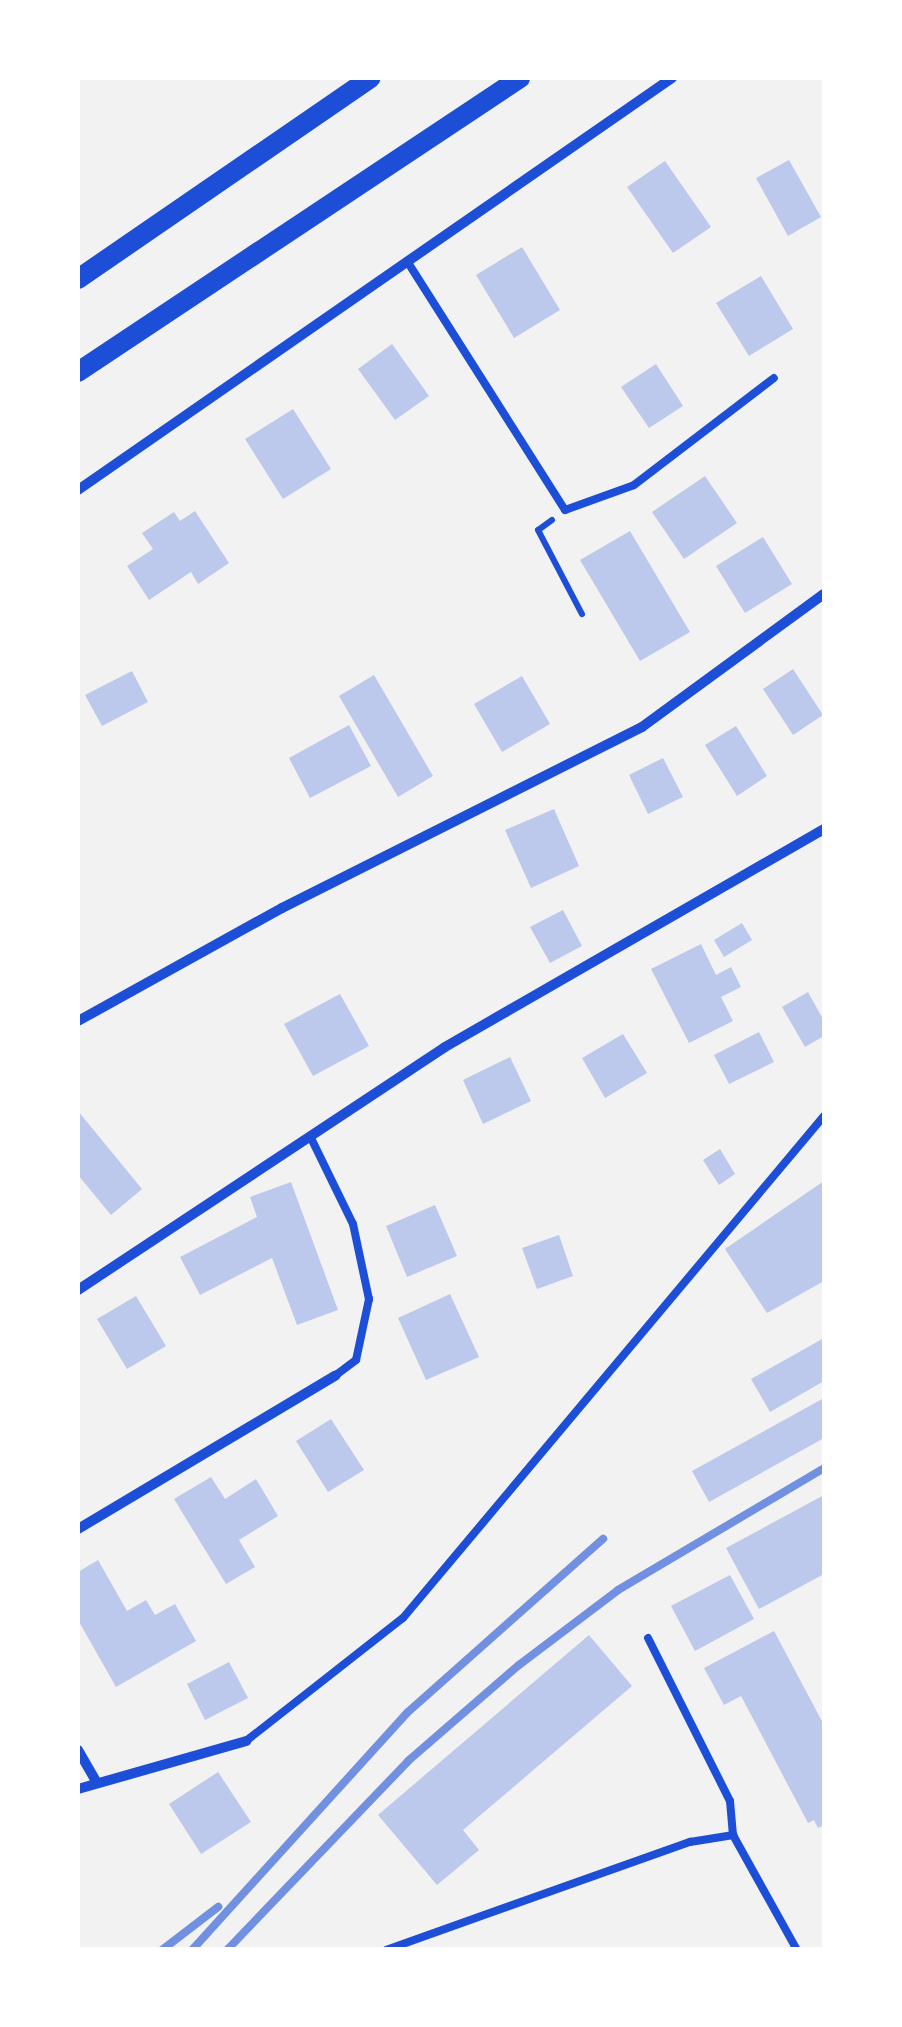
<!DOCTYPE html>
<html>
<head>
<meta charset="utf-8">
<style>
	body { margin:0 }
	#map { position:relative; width:902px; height:2027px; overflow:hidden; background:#f2f2f2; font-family:"Sofia Sans Condensed",sans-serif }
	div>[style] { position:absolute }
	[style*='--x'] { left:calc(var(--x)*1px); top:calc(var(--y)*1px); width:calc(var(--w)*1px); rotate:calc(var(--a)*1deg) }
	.building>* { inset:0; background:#bdc9ec }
	.path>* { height:6px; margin:-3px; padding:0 3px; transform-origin:3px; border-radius:3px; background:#1d4ed8 }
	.service>* { height:8px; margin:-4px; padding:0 4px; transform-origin:4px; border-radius:4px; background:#1d4ed8 }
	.minor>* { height:10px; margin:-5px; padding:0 5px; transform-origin:5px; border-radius:5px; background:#1d4ed8 }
	.secondary>* { height:20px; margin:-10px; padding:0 10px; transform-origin:10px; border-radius:10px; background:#1d4ed8 }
	.rail>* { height:8px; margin:-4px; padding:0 4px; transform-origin:4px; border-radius:4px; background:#7290e2 }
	span { translate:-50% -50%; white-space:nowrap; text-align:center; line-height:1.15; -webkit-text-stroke:9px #fff; paint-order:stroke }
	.frame { position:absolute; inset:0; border:80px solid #fff; pointer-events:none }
</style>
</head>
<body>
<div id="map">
	<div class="building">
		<div style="clip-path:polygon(789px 160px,821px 217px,788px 236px,756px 178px)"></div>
		<div style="clip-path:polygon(665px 161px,711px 227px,673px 253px,627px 187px)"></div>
		<div style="clip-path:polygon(522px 247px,560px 310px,514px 338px,476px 275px)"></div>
		<div style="clip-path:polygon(761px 276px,793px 329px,749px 356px,716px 303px)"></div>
		<div style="clip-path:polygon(392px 344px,429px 396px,395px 420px,358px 369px)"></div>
		<div style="clip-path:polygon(656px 364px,683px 406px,649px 428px,621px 387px)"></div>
		<div style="clip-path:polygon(293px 409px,331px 469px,283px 499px,245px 439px)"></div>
		<div style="clip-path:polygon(705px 476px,737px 523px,684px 559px,652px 512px)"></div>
		<div style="clip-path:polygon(195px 511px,229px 563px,198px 584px,191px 572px,149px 600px,127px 566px,153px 549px,142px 533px,174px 512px,180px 521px)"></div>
		<div style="clip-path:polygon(630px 531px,690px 632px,640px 661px,580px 560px)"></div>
		<div style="clip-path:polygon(763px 537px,792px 584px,745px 613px,716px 566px)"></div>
		<div style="clip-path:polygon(793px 669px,823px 715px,793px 735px,763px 689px)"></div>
		<div style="clip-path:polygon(132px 671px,148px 702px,102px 726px,85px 695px)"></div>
		<div style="clip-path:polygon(374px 675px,433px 776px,398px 797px,339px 696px)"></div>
		<div style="clip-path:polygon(522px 676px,550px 724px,502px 752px,474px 704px)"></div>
		<div style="clip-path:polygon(349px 725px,371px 766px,310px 798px,289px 758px)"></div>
		<div style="clip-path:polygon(736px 726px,767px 776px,737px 796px,705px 745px)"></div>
		<div style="clip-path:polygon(663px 758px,683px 797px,648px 814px,629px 775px)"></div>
		<div style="clip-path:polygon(554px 809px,579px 866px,531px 888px,505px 830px)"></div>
		<div style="clip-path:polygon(563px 910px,582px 946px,550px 963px,530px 927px)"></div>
		<div style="clip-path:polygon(742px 923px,752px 940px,724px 957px,714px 940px)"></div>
		<div style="clip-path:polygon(701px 944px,716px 975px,731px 967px,741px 987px,721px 997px,733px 1021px,689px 1043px,651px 969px)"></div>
		<div style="clip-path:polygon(808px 992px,824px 1021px,824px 1036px,805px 1047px,782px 1007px)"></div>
		<div style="clip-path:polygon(340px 994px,369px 1046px,313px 1076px,284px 1024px)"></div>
		<div style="clip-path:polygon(759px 1032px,774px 1062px,729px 1084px,714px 1055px)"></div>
		<div style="clip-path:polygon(623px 1034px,647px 1073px,605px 1098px,582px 1058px)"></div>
		<div style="clip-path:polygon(510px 1057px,531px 1101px,483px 1124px,463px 1080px)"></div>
		<div style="clip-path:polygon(78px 1111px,142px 1189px,111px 1215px,78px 1175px)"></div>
		<div style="clip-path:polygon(720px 1149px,735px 1174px,719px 1185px,703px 1160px)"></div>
		<div style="clip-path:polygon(824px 1181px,824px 1281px,767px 1313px,725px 1249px)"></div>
		<div style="clip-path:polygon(291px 1182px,338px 1310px,297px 1325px,272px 1258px,200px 1295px,180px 1257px,257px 1217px,250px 1197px)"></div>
		<div style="clip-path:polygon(435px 1205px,457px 1256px,407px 1277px,386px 1226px)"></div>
		<div style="clip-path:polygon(559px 1235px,573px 1276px,537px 1289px,522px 1248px)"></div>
		<div style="clip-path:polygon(450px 1294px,479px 1357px,426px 1380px,398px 1318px)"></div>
		<div style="clip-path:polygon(136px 1296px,166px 1346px,127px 1369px,97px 1319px)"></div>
		<div style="clip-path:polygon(824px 1338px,824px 1381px,770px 1412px,751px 1379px)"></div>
		<div style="clip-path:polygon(824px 1398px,824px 1438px,709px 1502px,692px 1471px)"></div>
		<div style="clip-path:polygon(331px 1419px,364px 1470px,328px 1492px,296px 1441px)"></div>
		<div style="clip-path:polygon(211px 1477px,225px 1499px,256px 1479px,278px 1516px,239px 1540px,255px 1567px,226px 1584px,174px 1499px)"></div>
		<div style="clip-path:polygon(824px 1495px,824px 1574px,759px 1609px,726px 1548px)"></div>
		<div style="clip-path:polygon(98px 1560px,127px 1611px,146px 1600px,155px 1615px,175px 1604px,196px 1641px,116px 1687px,78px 1620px,78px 1572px)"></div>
		<div style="clip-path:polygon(730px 1575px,754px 1619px,695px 1651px,671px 1606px)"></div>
		<div style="clip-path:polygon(774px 1631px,824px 1725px,824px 1825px,818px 1828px,814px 1820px,808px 1823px,741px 1696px,724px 1705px,704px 1668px)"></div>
		<div style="clip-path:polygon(589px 1635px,632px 1686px,463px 1830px,479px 1850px,437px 1885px,378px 1815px)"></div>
		<div style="clip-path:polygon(229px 1662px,248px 1698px,205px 1720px,187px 1684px)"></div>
		<div style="clip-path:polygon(218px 1772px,251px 1822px,201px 1854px,169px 1804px)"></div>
	</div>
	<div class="path">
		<div style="--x:552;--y:520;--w:17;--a:144"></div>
		<div style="--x:538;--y:530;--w:95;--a:62.4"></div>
	</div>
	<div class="service">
		<div style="--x:407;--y:261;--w:295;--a:57.6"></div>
		<div style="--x:565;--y:510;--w:73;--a:-19.9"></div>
		<div style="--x:634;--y:485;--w:176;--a:-37.4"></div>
		<div style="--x:310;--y:1136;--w:98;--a:64"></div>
		<div style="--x:353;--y:1224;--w:77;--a:78"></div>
		<div style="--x:369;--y:1299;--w:62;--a:102"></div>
		<div style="--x:356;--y:1360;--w:25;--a:143"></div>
		<div style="--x:648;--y:1638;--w:182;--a:63.3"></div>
		<div style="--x:730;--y:1801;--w:34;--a:85"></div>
		<div style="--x:246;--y:1741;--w:199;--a:-38.1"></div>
		<div style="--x:403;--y:1618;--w:655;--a:-50.02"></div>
		<div style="--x:386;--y:1950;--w:323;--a:-19.6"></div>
		<div style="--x:690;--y:1842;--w:44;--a:-9.2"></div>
		<div style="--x:733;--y:1835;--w:132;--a:60.9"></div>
	</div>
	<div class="minor">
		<div style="--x:78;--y:490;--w:723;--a:-34.75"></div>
		<div style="--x:78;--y:1021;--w:233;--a:-29"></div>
		<div style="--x:282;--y:908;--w:403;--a:-26.7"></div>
		<div style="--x:642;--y:727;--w:225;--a:-36.2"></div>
		<div style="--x:78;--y:1290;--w:440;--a:-33.5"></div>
		<div style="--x:445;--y:1047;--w:437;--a:-29.9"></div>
		<div style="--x:78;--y:1529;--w:300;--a:-30.8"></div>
		<div style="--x:78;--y:1750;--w:34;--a:60"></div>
		<div style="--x:78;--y:1789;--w:175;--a:-15.9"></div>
	</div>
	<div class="secondary">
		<div style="--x:78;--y:279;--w:355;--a:-34.5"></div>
		<div style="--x:78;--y:372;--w:531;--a:-33.63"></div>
	</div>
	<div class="rail">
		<div style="--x:162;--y:1950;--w:71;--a:-37.5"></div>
		<div style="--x:192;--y:1950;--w:321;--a:-47.8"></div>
		<div style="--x:408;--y:1712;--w:261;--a:-41.6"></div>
		<div style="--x:227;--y:1950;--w:262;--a:-46.2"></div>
		<div style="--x:408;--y:1761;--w:147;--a:-40.9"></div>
		<div style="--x:519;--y:1665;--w:124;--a:-37.1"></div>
		<div style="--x:618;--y:1590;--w:239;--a:-30.6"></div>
	</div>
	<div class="frame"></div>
</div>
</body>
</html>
